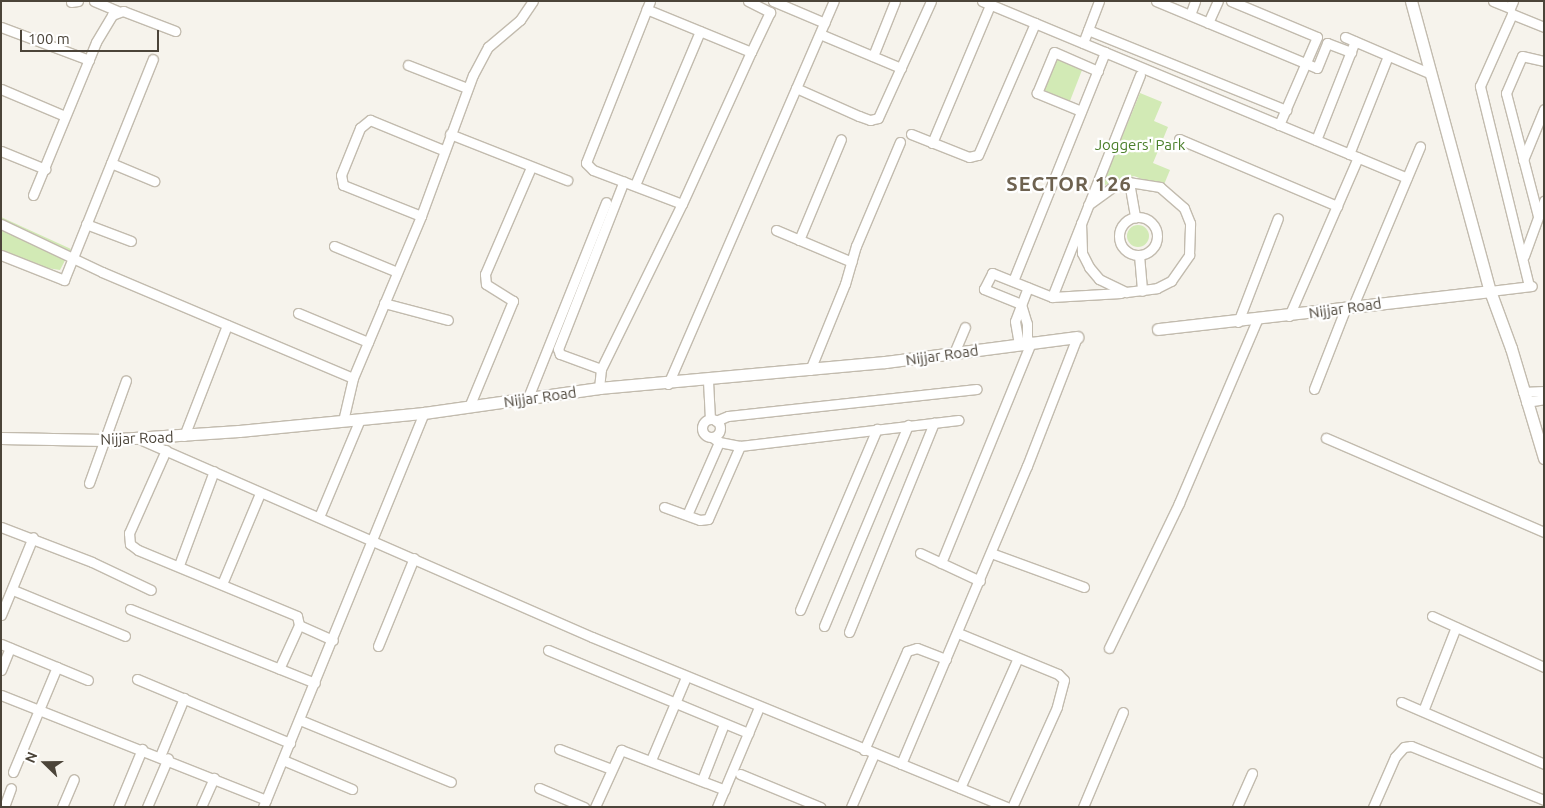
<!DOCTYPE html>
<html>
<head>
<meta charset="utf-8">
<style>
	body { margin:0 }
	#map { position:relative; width:1545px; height:808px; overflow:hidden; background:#f6f3ec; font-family:Ubuntu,sans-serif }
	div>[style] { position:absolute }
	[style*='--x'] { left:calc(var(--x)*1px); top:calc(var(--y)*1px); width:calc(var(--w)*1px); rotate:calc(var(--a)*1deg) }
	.green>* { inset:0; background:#d2eab5 }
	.round { border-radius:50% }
	.roads { filter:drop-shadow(1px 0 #c2bbae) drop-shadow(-1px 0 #c2bbae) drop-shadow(0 1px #c2bbae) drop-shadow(0 -1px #c2bbae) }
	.minor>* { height:9px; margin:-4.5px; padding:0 4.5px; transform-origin:4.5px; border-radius:4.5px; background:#fff }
	.minor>.ring { margin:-4.5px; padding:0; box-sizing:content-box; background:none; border:9px solid #fff; border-radius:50% }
	.tertiary>* { height:11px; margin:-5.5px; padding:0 5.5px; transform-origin:5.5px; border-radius:5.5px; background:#fff }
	span { translate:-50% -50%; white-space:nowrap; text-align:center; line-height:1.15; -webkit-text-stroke:4.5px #fff; paint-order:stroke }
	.park-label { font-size:15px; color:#4a7f2a }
	.street-label { font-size:15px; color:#4b4439 }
	.district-label { font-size:20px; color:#6e6250; font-weight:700; letter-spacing:1px }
	.frame { position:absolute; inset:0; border:2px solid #4b4439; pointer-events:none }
	.north { position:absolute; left:20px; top:738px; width:50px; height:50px; -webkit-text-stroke:4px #fff; paint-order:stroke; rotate:292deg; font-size:14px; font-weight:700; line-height:20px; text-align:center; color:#4b4439 }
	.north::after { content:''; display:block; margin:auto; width:18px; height:22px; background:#4b4439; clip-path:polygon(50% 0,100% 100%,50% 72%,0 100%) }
	.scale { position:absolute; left:20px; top:30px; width:139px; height:22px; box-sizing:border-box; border:2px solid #4b4439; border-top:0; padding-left:6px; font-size:15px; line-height:18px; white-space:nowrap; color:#4b4439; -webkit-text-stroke:4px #fff; paint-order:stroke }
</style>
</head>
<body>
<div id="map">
	<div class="green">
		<div style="clip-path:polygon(1054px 52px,1084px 65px,1068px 106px,1037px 93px)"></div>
		<div style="clip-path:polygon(1140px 93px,1162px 102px,1154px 121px,1168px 127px,1153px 163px,1170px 170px,1163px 187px,1134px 176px,1102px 186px)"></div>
		<div style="clip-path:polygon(1px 217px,71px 249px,60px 270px,40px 267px,1px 251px)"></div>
		<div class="round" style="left:1127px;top:225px;width:22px;height:22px"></div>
	</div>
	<div class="roads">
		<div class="minor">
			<div style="--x:94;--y:1;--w:26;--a:23"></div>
			<div style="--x:650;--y:1;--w:174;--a:111.6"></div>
			<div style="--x:586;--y:163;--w:10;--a:45"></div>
			<div style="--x:593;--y:170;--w:95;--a:20.9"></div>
			<div style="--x:748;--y:1;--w:25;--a:27"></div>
			<div style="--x:770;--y:12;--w:44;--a:115.4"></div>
			<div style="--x:773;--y:1;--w:56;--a:22.9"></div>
			<div style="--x:982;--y:1;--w:460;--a:22.6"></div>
			<div style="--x:1156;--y:1;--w:174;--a:22.6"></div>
			<div style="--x:1317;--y:68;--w:27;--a:-68"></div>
			<div style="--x:1327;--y:43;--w:26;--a:21"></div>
			<div style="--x:1231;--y:1;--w:93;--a:22.7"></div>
			<div style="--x:1317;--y:37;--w:96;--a:113.4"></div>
			<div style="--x:1493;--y:1;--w:18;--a:22"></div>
			<div style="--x:1510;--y:8;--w:8;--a:-67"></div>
			<div style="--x:71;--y:2;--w:7;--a:-8"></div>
			<div style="--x:1190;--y:15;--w:15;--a:-70"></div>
			<div style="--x:1208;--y:23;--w:24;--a:-66"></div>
			<div style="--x:1;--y:27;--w:94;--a:20.6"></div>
			<div style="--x:1088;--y:30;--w:214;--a:22"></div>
			<div style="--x:820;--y:34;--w:88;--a:22.8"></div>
			<div style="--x:1345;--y:37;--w:91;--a:23.2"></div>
			<div style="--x:1083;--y:43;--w:45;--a:-69.1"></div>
			<div style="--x:873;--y:56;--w:59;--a:-68.2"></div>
			<div style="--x:408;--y:65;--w:63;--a:21.3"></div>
			<div style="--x:796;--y:88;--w:69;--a:24"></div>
			<div style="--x:859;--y:116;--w:12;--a:20"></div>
			<div style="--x:870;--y:120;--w:8;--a:-14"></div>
			<div style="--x:878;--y:118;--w:128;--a:-65.6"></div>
			<div style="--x:1;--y:89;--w:69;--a:22.9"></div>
			<div style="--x:1081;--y:111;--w:48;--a:-157.8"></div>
			<div style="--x:1037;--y:93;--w:44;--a:-67.5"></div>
			<div style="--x:1054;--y:52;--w:48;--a:23.4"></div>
			<div style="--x:450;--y:134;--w:126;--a:21.5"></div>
			<div style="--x:911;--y:134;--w:62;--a:21.6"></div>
			<div style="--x:969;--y:157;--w:9;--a:-13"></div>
			<div style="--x:978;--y:155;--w:144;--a:-66.6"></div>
			<div style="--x:1179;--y:139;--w:172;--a:23"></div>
			<div style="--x:1316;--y:140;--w:106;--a:-68.5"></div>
			<div style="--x:932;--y:143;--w:150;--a:-67.2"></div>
			<div style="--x:1;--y:151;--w:48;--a:22.2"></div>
			<div style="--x:1349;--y:154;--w:105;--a:-68.3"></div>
			<div style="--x:1523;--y:160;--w:55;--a:-67.6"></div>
			<div style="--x:111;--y:163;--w:47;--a:22.7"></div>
			<div style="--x:1129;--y:182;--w:36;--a:80"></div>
			<div style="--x:635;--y:185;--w:167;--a:-67.1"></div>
			<div style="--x:33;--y:195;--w:165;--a:-67.6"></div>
			<div style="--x:96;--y:42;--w:31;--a:-59"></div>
			<div style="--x:112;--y:15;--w:12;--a:-20"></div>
			<div style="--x:123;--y:11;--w:56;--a:21"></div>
			<div style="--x:421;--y:216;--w:84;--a:-158.3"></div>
			<div style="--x:343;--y:185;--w:10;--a:-101"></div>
			<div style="--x:341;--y:175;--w:51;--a:-68"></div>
			<div style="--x:360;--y:128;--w:13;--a:-39"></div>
			<div style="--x:370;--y:120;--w:79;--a:22.3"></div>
			<div style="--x:1538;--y:216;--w:127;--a:-104.6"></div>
			<div style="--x:1506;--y:93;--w:40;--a:-66.6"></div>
			<div style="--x:1522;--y:56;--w:23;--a:13"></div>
			<div class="ring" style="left:1119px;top:217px;width:29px;height:29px"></div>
			<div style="--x:1081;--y:223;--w:30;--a:88"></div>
			<div style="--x:1082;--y:253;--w:16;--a:63"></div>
			<div style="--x:1089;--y:267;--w:16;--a:50"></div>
			<div style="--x:1099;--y:279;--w:30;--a:26"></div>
			<div style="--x:1126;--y:292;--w:31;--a:-7"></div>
			<div style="--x:1157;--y:288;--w:16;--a:-27"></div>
			<div style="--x:1171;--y:281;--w:32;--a:-55"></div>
			<div style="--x:1189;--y:255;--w:32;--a:-88"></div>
			<div style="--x:1190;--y:223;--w:16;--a:-112"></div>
			<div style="--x:1184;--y:208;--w:32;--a:-139"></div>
			<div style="--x:1160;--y:187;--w:31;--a:-171"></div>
			<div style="--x:1129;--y:182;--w:16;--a:165"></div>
			<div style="--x:1114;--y:186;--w:32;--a:144"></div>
			<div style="--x:1;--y:224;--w:112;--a:25.4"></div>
			<div style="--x:102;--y:272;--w:272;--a:22.9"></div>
			<div style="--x:86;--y:224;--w:48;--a:20.7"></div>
			<div style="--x:776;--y:230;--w:82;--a:22.8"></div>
			<div style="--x:799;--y:240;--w:109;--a:-67.4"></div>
			<div style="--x:334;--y:246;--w:68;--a:22.4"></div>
			<div style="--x:1;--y:255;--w:68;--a:21.6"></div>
			<div style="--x:64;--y:280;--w:238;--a:-68.1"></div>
			<div style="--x:1139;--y:255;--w:36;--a:85"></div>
			<div style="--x:1524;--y:256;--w:59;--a:-70"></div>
			<div style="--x:1013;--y:281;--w:247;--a:-68.1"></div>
			<div style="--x:1529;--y:286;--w:206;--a:-103.8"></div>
			<div style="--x:1480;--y:86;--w:79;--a:-66"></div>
			<div style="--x:1512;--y:14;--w:35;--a:22"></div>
			<div style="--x:1490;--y:291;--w:42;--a:-6.8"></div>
			<div style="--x:1052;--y:297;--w:239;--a:-68.4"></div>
			<div style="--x:384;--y:303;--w:66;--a:14.9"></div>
			<div style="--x:1353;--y:306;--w:173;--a:-67.2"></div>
			<div style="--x:298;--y:313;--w:76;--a:22.5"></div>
			<div style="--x:1289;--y:316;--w:173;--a:-66.5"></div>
			<div style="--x:1238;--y:322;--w:111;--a:-69"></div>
			<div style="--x:1027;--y:343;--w:19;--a:-90"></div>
			<div style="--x:1027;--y:324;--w:21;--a:-107"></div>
			<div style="--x:1021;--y:304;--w:40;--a:-158"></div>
			<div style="--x:984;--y:289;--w:18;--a:-63"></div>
			<div style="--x:992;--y:273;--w:65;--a:21.8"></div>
			<div style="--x:1052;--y:297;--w:69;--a:-3.3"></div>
			<div style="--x:1019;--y:344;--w:23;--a:-100"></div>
			<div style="--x:1015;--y:321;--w:36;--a:-69"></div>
			<div style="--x:954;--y:353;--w:28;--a:-67"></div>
			<div style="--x:601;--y:369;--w:44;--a:-159.9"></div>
			<div style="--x:560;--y:354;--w:5;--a:-112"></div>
			<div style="--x:558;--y:349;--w:180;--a:-68.6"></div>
			<div style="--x:810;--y:370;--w:93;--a:-67.9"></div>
			<div style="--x:845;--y:284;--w:40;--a:-74"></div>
			<div style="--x:856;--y:246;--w:113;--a:-67.1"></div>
			<div style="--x:708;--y:381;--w:38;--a:87"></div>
			<div style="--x:668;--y:384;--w:417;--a:-66.6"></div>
			<div style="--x:599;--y:388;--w:19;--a:-84"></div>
			<div style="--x:601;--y:369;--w:184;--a:-63.9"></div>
			<div style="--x:682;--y:204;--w:167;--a:-65.6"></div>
			<div style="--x:751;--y:52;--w:113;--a:-157.7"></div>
			<div style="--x:1314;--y:389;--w:88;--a:-68.7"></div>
			<div style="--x:1523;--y:392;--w:21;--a:-3"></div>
			<div style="--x:527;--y:400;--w:213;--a:-68.2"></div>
			<div style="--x:1526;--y:402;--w:18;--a:-9"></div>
			<div style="--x:469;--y:407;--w:115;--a:-67.5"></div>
			<div style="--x:513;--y:301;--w:32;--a:-148"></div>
			<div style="--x:486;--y:284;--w:10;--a:-96"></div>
			<div style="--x:485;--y:274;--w:116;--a:-66.7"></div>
			<div class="ring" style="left:702px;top:419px;width:9px;height:9px"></div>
			<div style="--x:343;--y:421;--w:44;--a:-76.9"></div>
			<div style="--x:353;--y:378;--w:176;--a:-67.2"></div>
			<div style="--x:421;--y:216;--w:150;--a:-69.8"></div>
			<div style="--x:473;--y:75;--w:32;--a:-62"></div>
			<div style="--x:488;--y:47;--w:42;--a:-40.2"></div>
			<div style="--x:520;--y:20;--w:23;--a:-56"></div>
			<div style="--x:716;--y:421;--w:13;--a:-23"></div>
			<div style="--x:728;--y:416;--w:250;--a:-6.2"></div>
			<div style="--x:184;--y:436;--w:119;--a:-68.8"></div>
			<div style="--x:712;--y:437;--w:9;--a:36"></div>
			<div style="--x:719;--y:442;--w:21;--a:11"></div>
			<div style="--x:740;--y:446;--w:220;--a:-6.8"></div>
			<div style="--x:1326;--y:438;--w:237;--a:23.3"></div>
			<div style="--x:139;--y:439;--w:494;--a:23.6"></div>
			<div style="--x:592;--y:637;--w:448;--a:22.3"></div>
			<div style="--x:166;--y:450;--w:91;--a:114"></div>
			<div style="--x:129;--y:533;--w:11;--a:85"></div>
			<div style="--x:130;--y:544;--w:10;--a:37"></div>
			<div style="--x:138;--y:550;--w:172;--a:22.5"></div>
			<div style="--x:297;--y:616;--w:9;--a:77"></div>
			<div style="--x:299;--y:625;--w:48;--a:114.4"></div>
			<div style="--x:89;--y:483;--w:109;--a:-70.2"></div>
			<div style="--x:664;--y:507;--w:38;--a:20"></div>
			<div style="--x:700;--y:520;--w:8;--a:-7"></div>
			<div style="--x:708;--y:519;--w:80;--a:-66.3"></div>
			<div style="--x:687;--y:515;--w:80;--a:-66.3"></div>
			<div style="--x:319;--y:517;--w:106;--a:-67.3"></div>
			<div style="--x:1;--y:527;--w:97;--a:21"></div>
			<div style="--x:92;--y:562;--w:65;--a:25.4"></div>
			<div style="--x:920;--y:553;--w:66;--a:25"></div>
			<div style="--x:991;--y:553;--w:99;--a:20.1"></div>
			<div style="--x:941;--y:563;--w:239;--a:-67.8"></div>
			<div style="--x:179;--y:565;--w:100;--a:-69.6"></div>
			<div style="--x:222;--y:584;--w:99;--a:-67.3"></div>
			<div style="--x:13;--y:590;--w:121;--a:22.3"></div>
			<div style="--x:130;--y:609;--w:199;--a:21.8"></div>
			<div style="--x:800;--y:610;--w:197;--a:-67"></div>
			<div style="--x:1;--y:615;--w:84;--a:-67.7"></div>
			<div style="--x:1432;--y:616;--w:123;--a:24.5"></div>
			<div style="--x:299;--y:625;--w:37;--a:24"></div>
			<div style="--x:824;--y:626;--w:218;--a:-67.3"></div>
			<div style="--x:849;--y:632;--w:226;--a:-67.9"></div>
			<div style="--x:958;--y:633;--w:108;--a:22.3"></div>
			<div style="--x:1058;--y:674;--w:8;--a:45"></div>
			<div style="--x:1064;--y:680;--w:28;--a:105"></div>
			<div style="--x:1057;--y:707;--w:110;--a:114.2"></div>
			<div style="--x:1;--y:644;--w:94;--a:22.5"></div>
			<div style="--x:378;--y:646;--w:95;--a:-67.8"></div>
			<div style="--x:1109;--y:648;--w:161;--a:-64.2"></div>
			<div style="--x:1179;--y:503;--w:199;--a:-66.9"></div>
			<div style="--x:548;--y:650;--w:217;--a:22.5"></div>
			<div style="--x:1;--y:670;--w:24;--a:-68"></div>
			<div style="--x:137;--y:679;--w:166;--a:22.7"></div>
			<div style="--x:1;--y:695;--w:285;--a:21.6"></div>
			<div style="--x:1401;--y:702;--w:156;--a:23.4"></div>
			<div style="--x:1423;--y:711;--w:90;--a:-68.6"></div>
			<div style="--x:300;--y:720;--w:163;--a:22.3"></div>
			<div style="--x:559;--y:749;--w:56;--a:21"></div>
			<div style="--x:864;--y:750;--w:108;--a:-66.5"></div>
			<div style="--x:907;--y:651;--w:10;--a:-17"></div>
			<div style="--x:917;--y:648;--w:31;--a:21"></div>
			<div style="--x:160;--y:756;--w:63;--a:-67.5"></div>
			<div style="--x:283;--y:760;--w:75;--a:22.8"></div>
			<div style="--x:651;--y:760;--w:90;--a:-67.1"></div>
			<div style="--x:901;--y:764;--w:324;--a:-67.1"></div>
			<div style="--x:1027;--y:466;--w:138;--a:-68.8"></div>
			<div style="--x:13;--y:772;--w:114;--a:-67.3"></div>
			<div style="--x:740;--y:774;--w:87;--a:22.4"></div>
			<div style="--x:702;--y:780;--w:60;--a:-68.6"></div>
			<div style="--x:539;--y:788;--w:49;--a:22.9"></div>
			<div style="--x:960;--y:788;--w:142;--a:-66"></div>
			<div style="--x:4;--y:807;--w:20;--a:-70"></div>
			<div style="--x:62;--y:807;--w:30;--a:-67"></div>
			<div style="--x:118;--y:807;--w:63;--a:-67.5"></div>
			<div style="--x:147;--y:807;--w:53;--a:-66.8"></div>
			<div style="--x:201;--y:807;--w:32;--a:-66"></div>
			<div style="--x:263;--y:807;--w:426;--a:-67.8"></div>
			<div style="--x:595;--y:807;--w:63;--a:-65.5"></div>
			<div style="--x:621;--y:750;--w:111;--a:21"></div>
			<div style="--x:717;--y:807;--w:108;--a:-67.2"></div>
			<div style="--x:851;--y:807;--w:58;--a:-66.5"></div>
			<div style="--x:1083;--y:807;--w:103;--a:-67.2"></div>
			<div style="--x:1237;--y:807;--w:37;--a:-66"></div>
			<div style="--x:1373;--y:807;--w:55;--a:-66.3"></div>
			<div style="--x:1395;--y:757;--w:13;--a:-48"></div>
			<div style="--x:1404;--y:747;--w:7;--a:-8"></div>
			<div style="--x:1411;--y:746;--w:144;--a:22.1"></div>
		</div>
		<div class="tertiary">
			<div style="--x:1411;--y:1;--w:301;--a:74.8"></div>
			<div style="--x:1490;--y:291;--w:61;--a:69.8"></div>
			<div style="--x:1511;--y:348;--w:115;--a:73.3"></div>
			<div style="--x:1158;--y:329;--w:334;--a:-6.5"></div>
			<div style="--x:1;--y:438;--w:103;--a:1.1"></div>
			<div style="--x:104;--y:440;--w:135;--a:-3.8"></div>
			<div style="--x:239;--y:431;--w:186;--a:-5.6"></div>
			<div style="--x:424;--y:413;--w:177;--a:-8.1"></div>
			<div style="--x:599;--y:388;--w:287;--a:-5.2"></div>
			<div style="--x:885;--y:362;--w:194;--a:-7.4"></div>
		</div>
	</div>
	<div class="park-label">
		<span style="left:1140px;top:145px">Joggers' Park</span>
	</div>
	<div class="street-label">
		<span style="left:1345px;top:308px;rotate:-8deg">Nijjar Road</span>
		<span style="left:942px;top:355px;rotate:-8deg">Nijjar Road</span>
		<span style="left:540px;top:397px;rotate:-8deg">Nijjar Road</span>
		<span style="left:137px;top:438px;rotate:-2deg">Nijjar Road</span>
	</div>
	<div class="district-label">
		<span style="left:1069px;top:183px">SECTOR 126</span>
	</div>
	<div class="frame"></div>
	<div class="north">N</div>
	<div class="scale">100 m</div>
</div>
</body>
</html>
